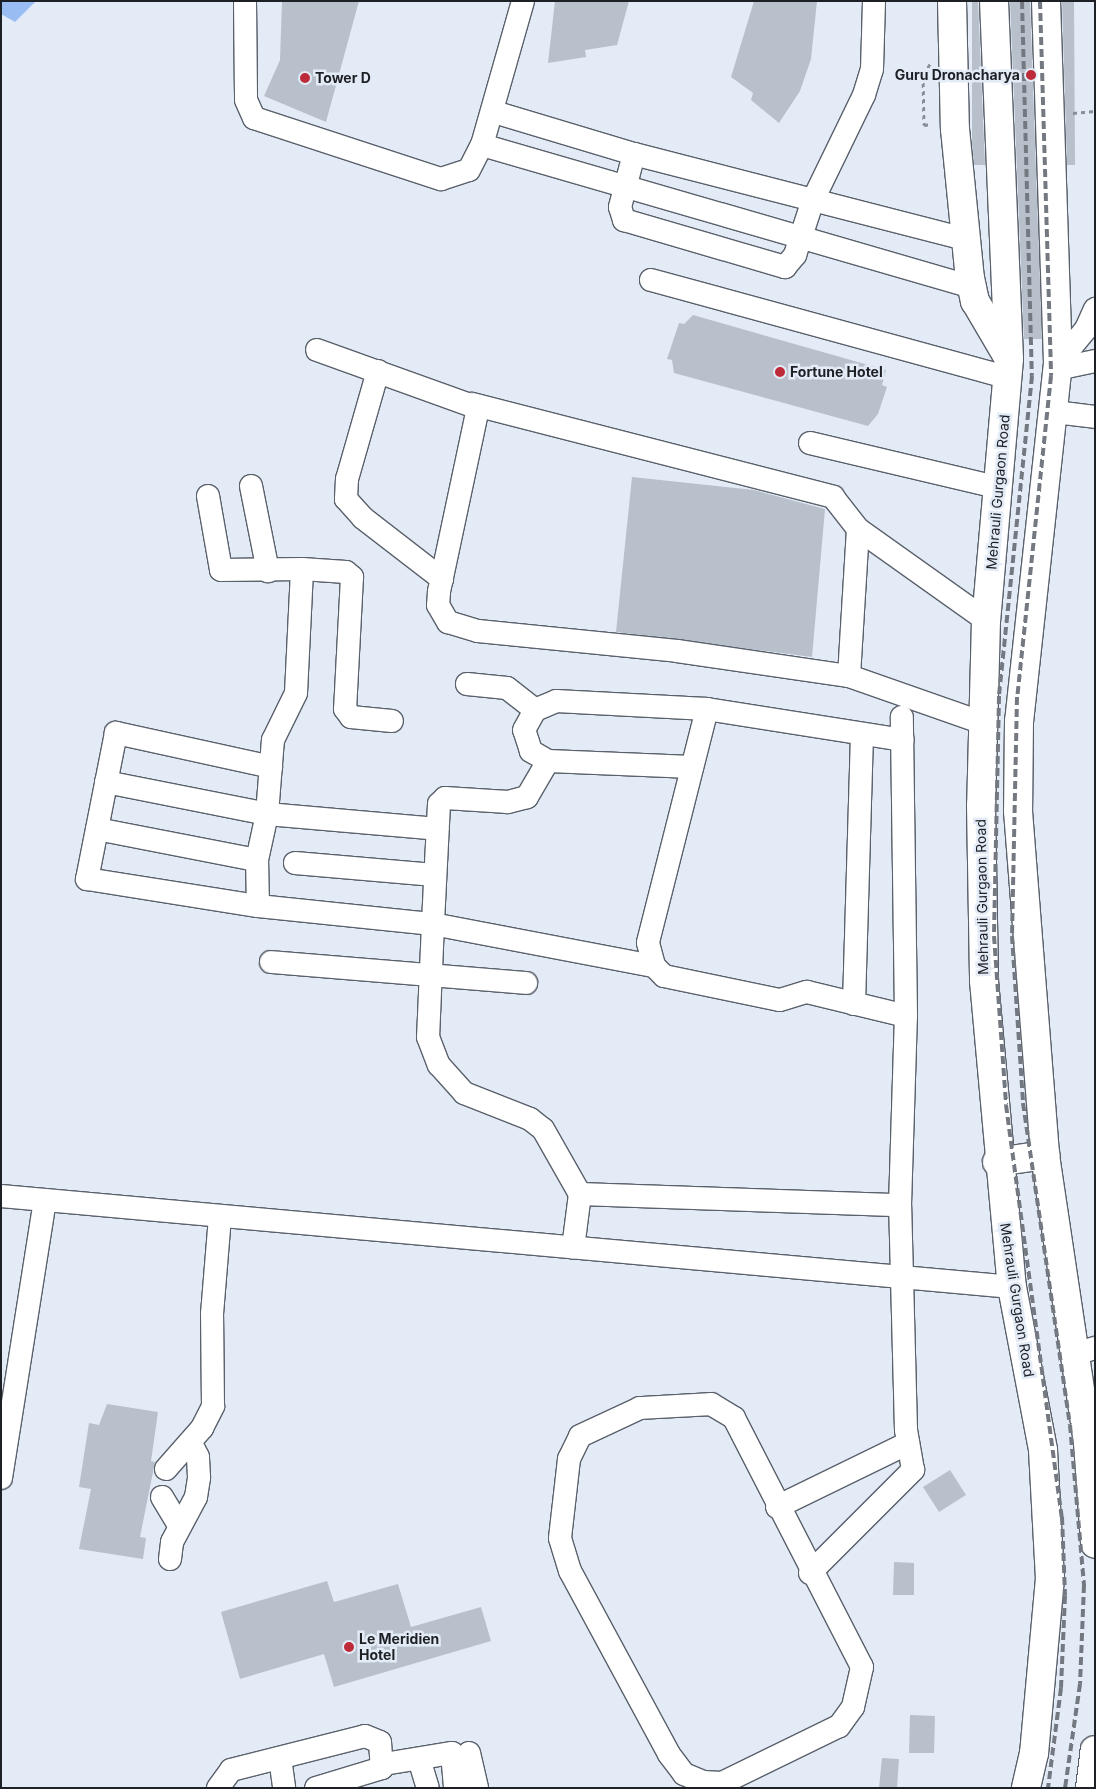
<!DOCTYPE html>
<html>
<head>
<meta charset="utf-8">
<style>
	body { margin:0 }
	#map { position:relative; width:1096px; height:1789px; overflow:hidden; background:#e3ebf7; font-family:Inter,sans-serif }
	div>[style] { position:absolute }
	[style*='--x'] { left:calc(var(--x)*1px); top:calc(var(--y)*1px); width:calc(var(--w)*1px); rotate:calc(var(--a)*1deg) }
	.water>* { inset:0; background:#99bdf3 }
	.building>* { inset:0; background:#b8c0cc }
	.path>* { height:3px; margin-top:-1.5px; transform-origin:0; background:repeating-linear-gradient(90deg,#898f97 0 4px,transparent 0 8px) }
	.roads { filter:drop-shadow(1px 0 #5a616b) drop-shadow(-1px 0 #5a616b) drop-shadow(0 1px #5a616b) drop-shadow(0 -1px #5a616b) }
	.minor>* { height:22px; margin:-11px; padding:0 11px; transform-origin:11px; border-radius:11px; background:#fff }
	.major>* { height:28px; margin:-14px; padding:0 14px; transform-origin:14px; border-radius:14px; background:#fff }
	.highway>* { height:28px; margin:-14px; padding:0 14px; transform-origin:14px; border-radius:14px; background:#fff }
	.rail>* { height:4px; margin-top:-2px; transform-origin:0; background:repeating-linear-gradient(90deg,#747981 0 8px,transparent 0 12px) }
	.dots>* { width:14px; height:14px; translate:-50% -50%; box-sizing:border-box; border:2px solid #e3ebf7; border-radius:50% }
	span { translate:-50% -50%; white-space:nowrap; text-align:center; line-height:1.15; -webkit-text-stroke:5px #e3ebf7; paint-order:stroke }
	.poi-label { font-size:14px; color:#1d2024; font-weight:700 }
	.right { translate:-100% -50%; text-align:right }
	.left { translate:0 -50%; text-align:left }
	.street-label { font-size:14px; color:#1d2024 }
	.frame { position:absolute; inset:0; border:2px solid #1d2024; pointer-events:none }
</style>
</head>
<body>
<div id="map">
	<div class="water">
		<div style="clip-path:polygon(1px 1px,36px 1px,15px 22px,1px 14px)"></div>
	</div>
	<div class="building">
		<div style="clip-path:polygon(282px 1px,359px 1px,326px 122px,264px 96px,280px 60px)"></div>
		<div style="clip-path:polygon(555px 1px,629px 1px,617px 45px,585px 50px,586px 57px,548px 63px)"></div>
		<div style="clip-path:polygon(754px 1px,817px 1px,811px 59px,800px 91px,779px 123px,751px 100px,753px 93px,731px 77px)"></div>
		<div style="clip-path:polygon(972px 1px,978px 1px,985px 165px,974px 165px,972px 145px)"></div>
		<div style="clip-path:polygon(1010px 1px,1030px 1px,1042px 339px,1024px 339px)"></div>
		<div style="clip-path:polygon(1062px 1px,1074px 1px,1075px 165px,1067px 165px)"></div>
		<div style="clip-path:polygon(693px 315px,886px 370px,882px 385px,887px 387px,878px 414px,868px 426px,674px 373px,672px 360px,667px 359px,679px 323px,684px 324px)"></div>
		<div style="clip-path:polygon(632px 477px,754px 490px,825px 509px,812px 657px,616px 632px)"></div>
		<div style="clip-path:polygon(107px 1404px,158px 1412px,151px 1461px,155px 1462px,140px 1537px,146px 1538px,143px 1559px,79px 1549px,91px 1489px,79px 1487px,89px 1423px,99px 1425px)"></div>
		<div style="clip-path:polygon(950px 1470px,966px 1495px,939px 1512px,923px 1487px)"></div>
		<div style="clip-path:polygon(894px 1562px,914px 1563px,914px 1595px,893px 1595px)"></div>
		<div style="clip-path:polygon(327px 1581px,334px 1602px,398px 1584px,411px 1627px,481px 1607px,491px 1641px,334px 1687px,324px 1654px,240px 1679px,221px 1612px)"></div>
		<div style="clip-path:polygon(910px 1715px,935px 1716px,934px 1753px,909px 1753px)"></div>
		<div style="clip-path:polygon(882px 1758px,899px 1759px,897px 1788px,879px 1788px)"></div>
	</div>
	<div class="path">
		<div style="--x:930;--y:64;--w:13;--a:122"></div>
		<div style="--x:923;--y:75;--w:50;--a:88.9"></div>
		<div style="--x:924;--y:125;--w:8;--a:-7"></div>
		<div style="--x:1073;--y:113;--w:22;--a:-5"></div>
	</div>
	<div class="roads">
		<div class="minor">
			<div style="--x:245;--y:1;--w:99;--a:89.4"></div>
			<div style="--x:246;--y:100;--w:20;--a:66"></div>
			<div style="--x:254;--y:118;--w:197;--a:18.1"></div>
			<div style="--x:441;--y:179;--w:29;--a:-18"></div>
			<div style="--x:469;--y:170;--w:28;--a:-63"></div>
			<div style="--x:482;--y:145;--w:150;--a:-74.1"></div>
			<div style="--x:494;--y:112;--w:146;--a:16.7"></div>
			<div style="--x:634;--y:154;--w:343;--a:14.4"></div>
			<div style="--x:482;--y:145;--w:510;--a:16.16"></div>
			<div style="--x:634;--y:154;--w:55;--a:104.8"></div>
			<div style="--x:620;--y:207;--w:14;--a:73"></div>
			<div style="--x:624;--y:220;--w:168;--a:16.3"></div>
			<div style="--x:785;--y:267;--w:16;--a:-50"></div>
			<div style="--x:795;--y:255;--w:58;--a:-71.9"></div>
			<div style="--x:813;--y:200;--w:117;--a:-64.1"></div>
			<div style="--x:864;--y:95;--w:27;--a:-73"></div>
			<div style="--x:872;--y:69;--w:68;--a:-88.3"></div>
			<div style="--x:651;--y:280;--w:371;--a:15.3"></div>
			<div style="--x:317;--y:350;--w:171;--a:19.8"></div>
			<div style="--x:478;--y:408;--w:188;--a:102"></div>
			<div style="--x:439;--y:592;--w:13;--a:94"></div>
			<div style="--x:438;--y:605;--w:20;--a:60"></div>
			<div style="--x:448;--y:622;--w:31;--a:17"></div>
			<div style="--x:478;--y:631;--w:200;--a:5.7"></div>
			<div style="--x:677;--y:651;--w:174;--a:8.3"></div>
			<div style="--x:849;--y:676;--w:142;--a:19.3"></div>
			<div style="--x:1058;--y:363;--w:44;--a:-50.5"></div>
			<div style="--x:1086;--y:329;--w:22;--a:-66"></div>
			<div style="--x:1057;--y:369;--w:39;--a:-12"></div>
			<div style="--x:378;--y:371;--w:112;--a:106"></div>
			<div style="--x:347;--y:479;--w:20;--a:93"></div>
			<div style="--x:346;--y:499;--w:25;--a:48"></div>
			<div style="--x:363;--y:518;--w:100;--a:37.7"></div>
			<div style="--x:472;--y:404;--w:373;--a:14.4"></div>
			<div style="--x:833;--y:497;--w:41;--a:52"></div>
			<div style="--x:858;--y:529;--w:157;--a:35.4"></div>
			<div style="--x:1055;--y:412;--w:40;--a:7.1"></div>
			<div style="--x:810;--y:443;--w:195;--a:13.3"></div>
			<div style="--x:251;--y:486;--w:87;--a:78.7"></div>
			<div style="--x:208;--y:496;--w:75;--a:80"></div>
			<div style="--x:221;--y:570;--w:81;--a:-0.7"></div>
			<div style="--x:849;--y:676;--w:147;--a:-86.5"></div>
			<div style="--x:467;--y:684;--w:40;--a:5.7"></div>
			<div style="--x:507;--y:688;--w:36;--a:38"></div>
			<div style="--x:707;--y:709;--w:241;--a:104.2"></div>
			<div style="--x:648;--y:943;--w:24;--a:75"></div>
			<div style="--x:654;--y:966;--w:14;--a:45"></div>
			<div style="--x:664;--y:976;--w:118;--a:11.7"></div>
			<div style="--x:780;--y:1000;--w:28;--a:-17"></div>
			<div style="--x:807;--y:992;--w:102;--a:13.6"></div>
			<div style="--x:548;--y:761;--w:42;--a:120.3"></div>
			<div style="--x:527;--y:797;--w:20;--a:165"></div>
			<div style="--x:508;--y:802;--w:63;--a:-176.4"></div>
			<div style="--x:445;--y:798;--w:8;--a:135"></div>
			<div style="--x:439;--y:804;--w:120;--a:92.9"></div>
			<div style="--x:433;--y:924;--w:225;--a:10.8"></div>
			<div style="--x:271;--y:767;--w:159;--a:-167.6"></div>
			<div style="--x:116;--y:733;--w:149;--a:101.2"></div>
			<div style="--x:87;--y:879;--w:173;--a:9"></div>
			<div style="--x:258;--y:906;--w:176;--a:5.9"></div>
			<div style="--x:433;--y:924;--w:113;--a:92.5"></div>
			<div style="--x:428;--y:1037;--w:30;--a:69"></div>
			<div style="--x:439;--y:1065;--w:38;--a:48"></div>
			<div style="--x:464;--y:1093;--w:71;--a:21.5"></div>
			<div style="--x:530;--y:1119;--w:16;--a:38"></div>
			<div style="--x:543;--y:1129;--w:75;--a:60.4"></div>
			<div style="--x:580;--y:1194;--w:54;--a:97.4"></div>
			<div style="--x:692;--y:767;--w:144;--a:-177.6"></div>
			<div style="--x:548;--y:761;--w:20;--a:-150"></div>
			<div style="--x:531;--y:751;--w:22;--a:-108"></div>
			<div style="--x:524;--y:730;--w:23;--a:-61"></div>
			<div style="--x:535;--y:710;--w:23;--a:-23"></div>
			<div style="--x:556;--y:701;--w:151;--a:3"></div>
			<div style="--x:707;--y:709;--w:198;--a:9"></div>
			<div style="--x:106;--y:782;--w:164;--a:11.2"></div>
			<div style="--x:267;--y:814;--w:171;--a:5"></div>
			<div style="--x:97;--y:829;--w:163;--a:11"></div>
			<div style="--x:295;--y:863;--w:140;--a:4.9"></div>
			<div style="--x:258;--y:906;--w:46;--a:-91.2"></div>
			<div style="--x:257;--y:860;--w:47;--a:-77.7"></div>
			<div style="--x:267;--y:814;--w:74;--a:-85.4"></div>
			<div style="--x:273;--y:740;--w:52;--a:-63.9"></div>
			<div style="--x:296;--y:693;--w:124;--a:-87.2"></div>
			<div style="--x:302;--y:569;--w:44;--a:3.9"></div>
			<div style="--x:346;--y:572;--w:8;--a:40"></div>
			<div style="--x:352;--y:577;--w:132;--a:93"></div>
			<div style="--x:345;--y:709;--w:10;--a:53"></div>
			<div style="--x:351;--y:717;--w:41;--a:5.6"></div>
			<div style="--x:271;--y:962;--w:256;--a:4.7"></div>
			<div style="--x:854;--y:1004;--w:269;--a:-88.3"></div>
			<div style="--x:580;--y:1194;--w:320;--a:2"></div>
			<div style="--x:1;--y:1196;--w:1015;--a:5.14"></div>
			<div style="--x:1073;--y:1355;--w:23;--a:-18"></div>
			<div style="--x:711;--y:1404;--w:27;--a:31"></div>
			<div style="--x:734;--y:1418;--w:280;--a:62.8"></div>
			<div style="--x:862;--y:1667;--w:41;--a:102.7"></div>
			<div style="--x:853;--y:1707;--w:24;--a:126"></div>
			<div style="--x:839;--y:1726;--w:130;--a:154"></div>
			<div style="--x:722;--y:1783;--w:19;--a:-177"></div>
			<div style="--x:703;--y:1782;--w:21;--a:-157"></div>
			<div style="--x:684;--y:1774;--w:25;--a:-127"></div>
			<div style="--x:669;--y:1754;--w:208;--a:-118.4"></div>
			<div style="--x:570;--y:1571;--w:34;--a:-107"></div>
			<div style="--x:560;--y:1538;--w:80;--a:-83.5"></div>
			<div style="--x:569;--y:1459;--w:25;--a:-64"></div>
			<div style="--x:580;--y:1436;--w:66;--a:-25"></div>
			<div style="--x:640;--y:1408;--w:71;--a:-3.2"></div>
			<div style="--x:166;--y:1469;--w:55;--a:-48.7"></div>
			<div style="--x:202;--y:1428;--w:25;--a:-63"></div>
			<div style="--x:213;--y:1406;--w:92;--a:-90.6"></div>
			<div style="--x:212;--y:1314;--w:98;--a:-85.3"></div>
			<div style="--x:1;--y:1478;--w:281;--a:-81"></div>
			<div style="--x:162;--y:1497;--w:33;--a:59"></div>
			<div style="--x:777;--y:1507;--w:146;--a:-26"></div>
			<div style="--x:170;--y:1559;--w:17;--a:-83"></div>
			<div style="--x:172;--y:1542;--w:51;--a:-61.9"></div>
			<div style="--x:196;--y:1497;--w:20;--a:-81"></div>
			<div style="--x:199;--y:1477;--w:20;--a:-93"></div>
			<div style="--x:198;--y:1457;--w:16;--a:-117"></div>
			<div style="--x:810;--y:1573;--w:146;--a:-45"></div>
			<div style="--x:913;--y:1470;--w:41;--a:-99.9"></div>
			<div style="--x:906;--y:1430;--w:225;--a:-91.5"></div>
			<div style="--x:900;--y:1205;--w:189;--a:-88.2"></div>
			<div style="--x:906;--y:1016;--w:299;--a:-90.8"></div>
			<div style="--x:469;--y:1753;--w:36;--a:77"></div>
			<div style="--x:280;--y:1758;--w:30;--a:82"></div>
			<div style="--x:419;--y:1759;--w:30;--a:73"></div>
			<div style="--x:384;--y:1764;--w:69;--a:-9.2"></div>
			<div style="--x:452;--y:1753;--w:35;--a:85"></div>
			<div style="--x:218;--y:1788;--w:22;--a:-54"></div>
			<div style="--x:231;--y:1770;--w:138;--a:-14.2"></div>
			<div style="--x:365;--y:1736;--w:16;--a:22"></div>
			<div style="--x:380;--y:1742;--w:26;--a:86"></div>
			<div style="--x:382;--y:1768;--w:69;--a:163.1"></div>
		</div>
		<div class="major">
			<div style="--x:952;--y:1;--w:128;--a:88.7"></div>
			<div style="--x:955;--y:129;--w:150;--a:84.3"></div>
			<div style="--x:970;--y:278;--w:24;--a:78"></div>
			<div style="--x:975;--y:301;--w:67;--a:59.6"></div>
		</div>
		<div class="highway">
			<div style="--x:994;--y:1;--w:358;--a:87.6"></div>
			<div style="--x:1009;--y:359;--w:262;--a:95"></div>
			<div style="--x:986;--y:620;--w:185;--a:91.5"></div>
			<div style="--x:981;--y:805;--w:176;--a:89"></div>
			<div style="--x:984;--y:981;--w:307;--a:84.8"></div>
			<div style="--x:1012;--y:1287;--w:166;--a:79.2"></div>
			<div style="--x:1043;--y:1450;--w:128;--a:86.9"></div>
			<div style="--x:1050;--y:1578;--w:176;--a:95.2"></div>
			<div style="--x:1034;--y:1753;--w:36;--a:103"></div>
			<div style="--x:1046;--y:1;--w:362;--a:88.1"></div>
			<div style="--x:1058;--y:363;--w:360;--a:96.2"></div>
			<div style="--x:1019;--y:721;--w:90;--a:90.6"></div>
			<div style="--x:1018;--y:811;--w:345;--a:85.5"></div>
			<div style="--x:1045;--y:1155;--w:291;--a:81.5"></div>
			<div style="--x:1088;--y:1443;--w:101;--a:86"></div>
			<div style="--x:997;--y:1162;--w:49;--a:-8.3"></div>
			<div style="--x:1090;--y:1788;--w:38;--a:-83"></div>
		</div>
	</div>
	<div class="rail">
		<div style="--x:1022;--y:1;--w:375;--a:88.5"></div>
		<div style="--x:1032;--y:376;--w:322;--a:95.9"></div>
		<div style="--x:999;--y:696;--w:240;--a:91.2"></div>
		<div style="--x:994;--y:936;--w:169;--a:85.9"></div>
		<div style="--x:1006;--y:1105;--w:416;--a:82.3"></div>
		<div style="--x:1062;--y:1517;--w:79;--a:87.8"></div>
		<div style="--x:1065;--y:1596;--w:92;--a:92.5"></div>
		<div style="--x:1061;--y:1688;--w:101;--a:97.4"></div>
		<div style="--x:1040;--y:1;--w:375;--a:88.3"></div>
		<div style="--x:1051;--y:376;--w:323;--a:96"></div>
		<div style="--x:1017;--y:697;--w:239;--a:91.2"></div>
		<div style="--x:1012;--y:936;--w:167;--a:86.2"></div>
		<div style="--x:1023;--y:1103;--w:325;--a:81.7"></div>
		<div style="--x:1070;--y:1425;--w:161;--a:85"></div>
		<div style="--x:1084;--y:1585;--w:99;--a:92.3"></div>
		<div style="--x:1080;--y:1684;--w:105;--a:98.2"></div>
	</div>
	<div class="dots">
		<div style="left:1031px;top:75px;background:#bc2b37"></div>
		<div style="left:305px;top:78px;background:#bc2b37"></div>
		<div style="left:780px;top:372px;background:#bc2b37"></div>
		<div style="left:349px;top:1647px;background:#bc2b37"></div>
	</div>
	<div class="poi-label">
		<span class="right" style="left:1020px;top:75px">Guru Dronacharya</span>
		<span class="left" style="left:315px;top:78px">Tower D</span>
		<span class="left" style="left:790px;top:372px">Fortune Hotel</span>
		<span class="left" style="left:359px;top:1647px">Le Meridien<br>Hotel</span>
	</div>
	<div class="street-label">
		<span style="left:998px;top:492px;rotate:-85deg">Mehrauli Gurgaon Road</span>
		<span style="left:982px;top:897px;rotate:-91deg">Mehrauli Gurgaon Road</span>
		<span style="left:1017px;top:1300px;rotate:81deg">Mehrauli Gurgaon Road</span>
	</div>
	<div class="frame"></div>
</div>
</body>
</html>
